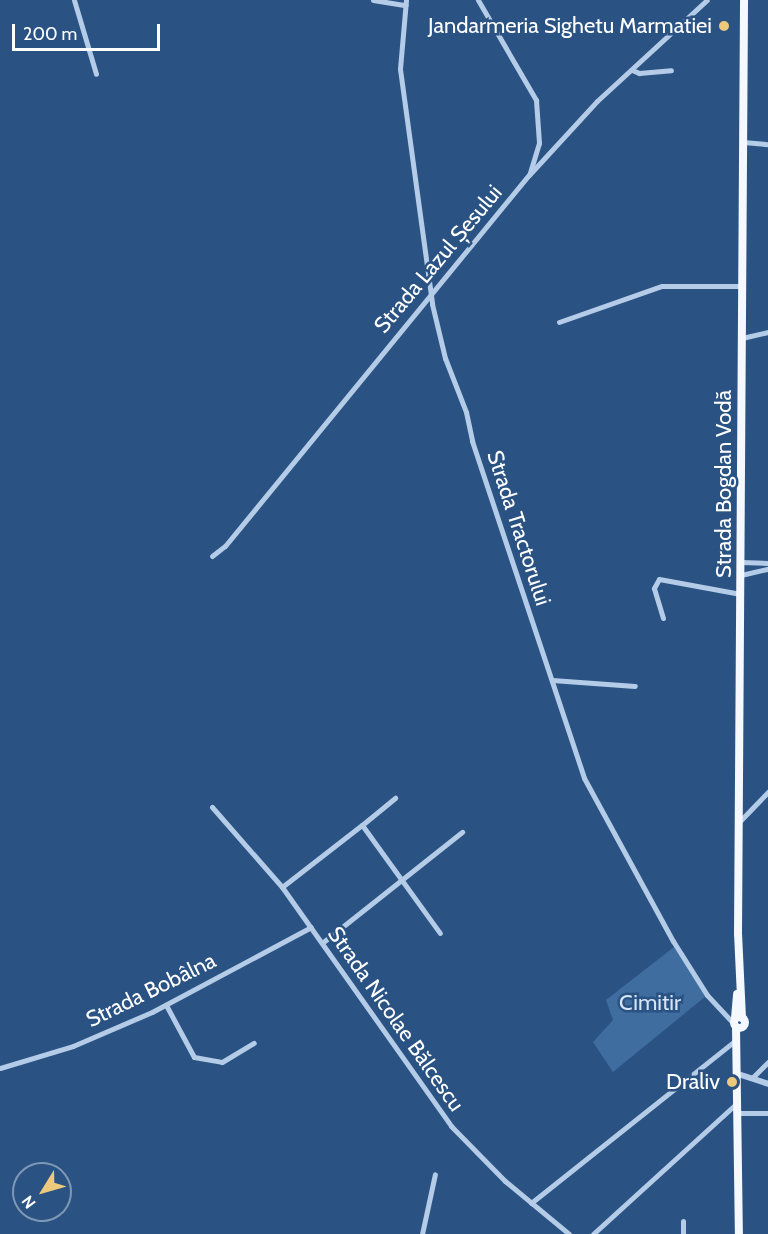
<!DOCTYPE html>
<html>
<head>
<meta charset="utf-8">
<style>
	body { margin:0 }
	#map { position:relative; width:768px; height:1234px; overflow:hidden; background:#2a5384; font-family:Cabin,sans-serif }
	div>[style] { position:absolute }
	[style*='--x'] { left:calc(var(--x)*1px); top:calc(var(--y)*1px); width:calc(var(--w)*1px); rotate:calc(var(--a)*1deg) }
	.green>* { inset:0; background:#3f6da0 }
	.minor>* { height:5px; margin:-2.5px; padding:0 2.5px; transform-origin:2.5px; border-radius:2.5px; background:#b4cce7 }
	.tertiary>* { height:6px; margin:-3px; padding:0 3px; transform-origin:3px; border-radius:3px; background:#b4cce7 }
	.primary>* { height:8px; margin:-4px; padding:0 4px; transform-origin:4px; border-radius:4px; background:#f5f8fe }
	.primary>.ring { margin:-4px; padding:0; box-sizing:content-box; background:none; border:8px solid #f5f8fe; border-radius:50% }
	.dots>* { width:16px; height:16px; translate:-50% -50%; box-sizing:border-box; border:3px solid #2a5384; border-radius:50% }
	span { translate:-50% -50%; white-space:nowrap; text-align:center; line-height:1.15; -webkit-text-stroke:5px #2a5384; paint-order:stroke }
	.poi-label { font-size:22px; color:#fff }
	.right { translate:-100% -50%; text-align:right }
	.street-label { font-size:22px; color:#fff }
	.park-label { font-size:22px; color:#d7e5f6 }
	.north { position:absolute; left:12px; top:1162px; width:60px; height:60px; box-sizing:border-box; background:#2a5384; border:2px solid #7f98b5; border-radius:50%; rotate:233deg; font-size:16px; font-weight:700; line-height:24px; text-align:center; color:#fff }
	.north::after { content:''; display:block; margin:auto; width:21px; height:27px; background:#edca7b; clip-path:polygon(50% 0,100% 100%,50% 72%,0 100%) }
	.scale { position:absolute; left:12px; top:24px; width:148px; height:27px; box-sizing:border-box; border:3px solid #fff; border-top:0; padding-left:8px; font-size:18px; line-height:21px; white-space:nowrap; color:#fff; -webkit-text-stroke:4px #2a5384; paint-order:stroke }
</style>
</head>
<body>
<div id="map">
	<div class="green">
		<div style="clip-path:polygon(674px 947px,706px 996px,613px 1072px,593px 1042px,613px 1020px,606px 1000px)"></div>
	</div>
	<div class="minor">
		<div style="--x:74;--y:0;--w:77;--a:73.4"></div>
		<div style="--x:373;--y:0;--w:33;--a:9"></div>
		<div style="--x:406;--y:0;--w:69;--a:95"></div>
		<div style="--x:400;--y:69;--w:237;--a:82.2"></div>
		<div style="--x:432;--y:304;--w:56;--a:76.5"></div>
		<div style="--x:445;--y:358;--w:58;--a:68.7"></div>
		<div style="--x:466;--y:412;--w:30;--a:78"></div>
		<div style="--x:472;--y:441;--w:355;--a:71.6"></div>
		<div style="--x:584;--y:778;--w:186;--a:61.4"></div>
		<div style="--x:673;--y:941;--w:64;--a:57.8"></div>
		<div style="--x:707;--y:995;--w:38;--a:47"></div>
		<div style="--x:478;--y:0;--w:116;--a:59.9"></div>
		<div style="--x:536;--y:100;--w:43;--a:86"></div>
		<div style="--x:539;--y:143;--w:31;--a:107"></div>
		<div style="--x:632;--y:70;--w:8;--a:23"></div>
		<div style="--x:639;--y:73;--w:32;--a:-5"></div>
		<div style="--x:743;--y:142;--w:25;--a:5"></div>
		<div style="--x:559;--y:322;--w:109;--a:-19.3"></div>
		<div style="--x:662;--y:286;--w:81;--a:0"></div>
		<div style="--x:742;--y:338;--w:27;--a:-13"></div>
		<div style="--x:212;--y:556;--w:16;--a:-38"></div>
		<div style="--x:225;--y:546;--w:480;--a:-50.7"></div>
		<div style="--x:529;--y:175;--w:100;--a:-47.4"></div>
		<div style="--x:597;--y:101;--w:149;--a:-42.6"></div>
		<div style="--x:741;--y:562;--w:27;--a:2"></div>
		<div style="--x:741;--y:575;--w:28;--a:-13"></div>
		<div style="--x:663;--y:618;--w:31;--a:-107"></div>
		<div style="--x:654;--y:588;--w:10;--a:-61"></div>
		<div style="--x:659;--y:579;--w:83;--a:10.4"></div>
		<div style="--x:552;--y:680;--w:83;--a:4.1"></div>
		<div style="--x:212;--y:807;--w:106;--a:48.8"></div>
		<div style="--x:282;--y:887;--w:293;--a:54.7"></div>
		<div style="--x:451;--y:1126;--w:77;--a:45.5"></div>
		<div style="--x:505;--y:1181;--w:83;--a:39.6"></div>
		<div style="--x:739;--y:822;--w:42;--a:-46"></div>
		<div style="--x:362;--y:825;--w:43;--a:-39.3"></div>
		<div style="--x:282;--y:887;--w:101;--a:-37.8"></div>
		<div style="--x:362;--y:825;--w:133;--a:54.2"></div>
		<div style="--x:322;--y:943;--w:179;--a:-38.4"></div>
		<div style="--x:166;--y:1005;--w:59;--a:61.7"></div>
		<div style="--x:194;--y:1057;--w:28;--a:10"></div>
		<div style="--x:222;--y:1062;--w:37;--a:-31"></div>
		<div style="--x:0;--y:1068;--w:76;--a:-16.8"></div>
		<div style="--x:73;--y:1046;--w:86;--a:-23.3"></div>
		<div style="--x:152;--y:1012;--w:180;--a:-28.1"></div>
		<div style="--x:753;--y:1077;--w:21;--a:-45"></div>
		<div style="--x:740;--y:1113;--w:28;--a:0"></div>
		<div style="--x:531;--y:1203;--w:262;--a:-38.5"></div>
		<div style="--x:422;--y:1234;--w:61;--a:-77.8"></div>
		<div style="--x:593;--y:1234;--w:195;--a:-42.3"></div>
		<div style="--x:683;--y:1234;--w:13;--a:-90"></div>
	</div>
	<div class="tertiary">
		<div style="--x:738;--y:1074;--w:32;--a:18"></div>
	</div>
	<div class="primary">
		<div class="ring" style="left:733.5px;top:1016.5px;width:3px;height:3px"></div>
		<div style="--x:735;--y:1018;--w:24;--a:-85"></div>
		<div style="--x:742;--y:1018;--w:84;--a:-92.7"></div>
		<div style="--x:738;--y:934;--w:934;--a:-89.63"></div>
		<div style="--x:736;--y:1027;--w:207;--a:89.2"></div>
	</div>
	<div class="dots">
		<div style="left:724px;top:26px;background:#edca7b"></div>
		<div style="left:732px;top:1082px;background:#edca7b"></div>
	</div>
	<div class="poi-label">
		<span class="right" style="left:712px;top:26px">Jandarmeria Sighetu Marmatiei</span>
		<span class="right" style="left:720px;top:1082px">Draliv</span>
	</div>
	<div class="street-label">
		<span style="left:438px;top:259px;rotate:-50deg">Strada Lazul Șesului</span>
		<span style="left:724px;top:484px;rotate:-90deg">Strada Bogdan Vodă</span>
		<span style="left:519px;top:528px;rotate:72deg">Strada Tractorului</span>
		<span style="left:151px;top:990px;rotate:-26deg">Strada Bobâlna</span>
		<span style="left:396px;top:1019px;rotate:55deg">Strada Nicolae Bălcescu</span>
	</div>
	<div class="park-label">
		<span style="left:650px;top:1003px">Cimitir</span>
	</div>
	<div class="north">N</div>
	<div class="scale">200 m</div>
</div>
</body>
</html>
